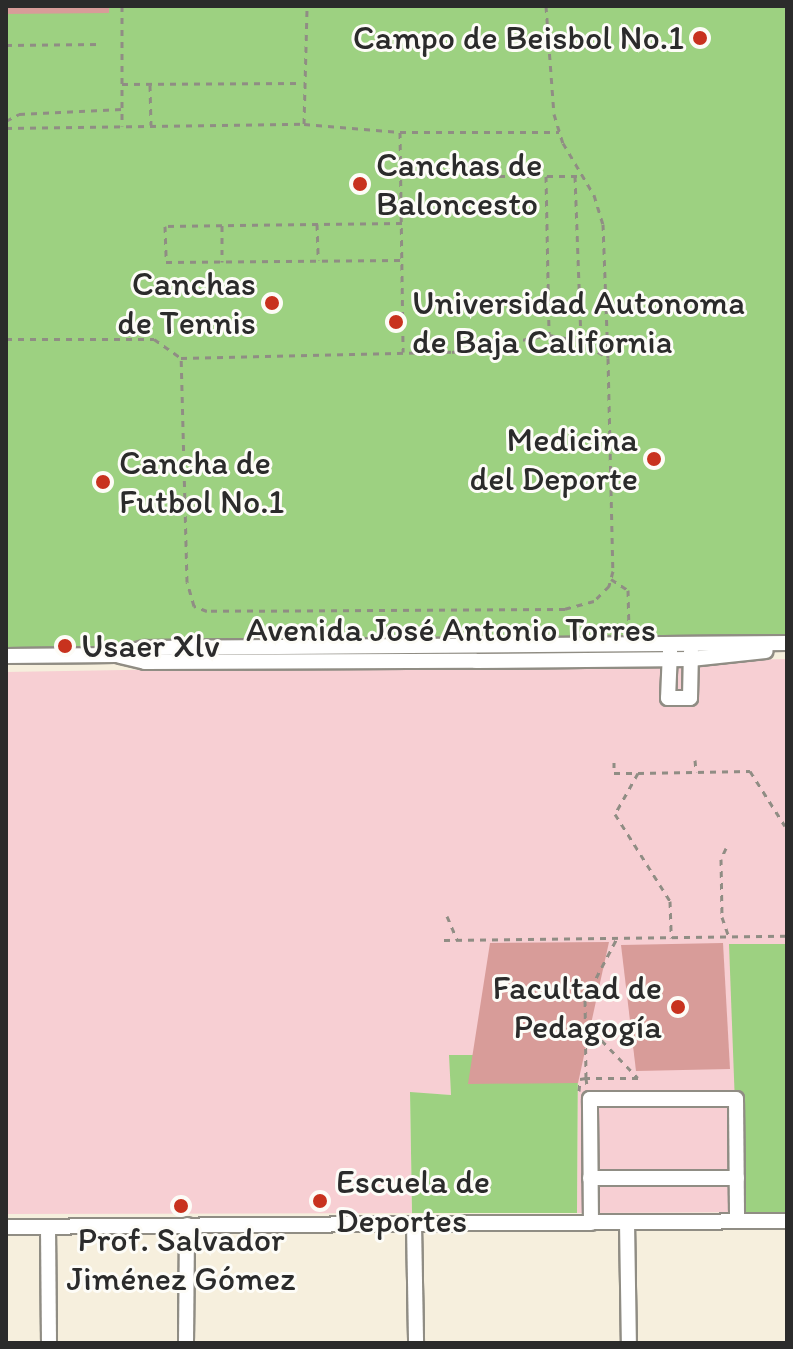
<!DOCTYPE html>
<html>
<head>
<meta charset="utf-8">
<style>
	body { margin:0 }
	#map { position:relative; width:793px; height:1349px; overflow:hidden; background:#f6efdd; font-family:Itim,sans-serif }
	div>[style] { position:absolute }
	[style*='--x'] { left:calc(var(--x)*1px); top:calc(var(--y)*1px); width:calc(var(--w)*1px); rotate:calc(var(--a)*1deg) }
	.built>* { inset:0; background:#f7cfd3 }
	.green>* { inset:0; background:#9dd181 }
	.building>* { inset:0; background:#d89c99 }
	.path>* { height:3px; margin-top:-1.5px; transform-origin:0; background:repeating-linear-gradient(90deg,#908d84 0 6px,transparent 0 12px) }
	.roads { filter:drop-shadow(2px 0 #908d84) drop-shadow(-2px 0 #908d84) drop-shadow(0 2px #908d84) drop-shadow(0 -2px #908d84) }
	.minor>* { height:14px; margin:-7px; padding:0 7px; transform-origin:7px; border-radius:7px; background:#fff }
	.dots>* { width:22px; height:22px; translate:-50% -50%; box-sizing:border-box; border:4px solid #fdfcf7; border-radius:50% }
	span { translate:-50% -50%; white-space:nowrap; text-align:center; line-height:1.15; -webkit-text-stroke:6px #fdfcf7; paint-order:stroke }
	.poi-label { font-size:34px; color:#2b2b2b }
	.right { translate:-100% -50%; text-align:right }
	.left { translate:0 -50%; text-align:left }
	.street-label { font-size:34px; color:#2b2b2b }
	.frame { position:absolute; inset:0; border:8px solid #2b2b2b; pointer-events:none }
</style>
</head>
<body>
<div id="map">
	<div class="built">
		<div style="clip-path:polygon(787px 659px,787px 1212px,577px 1213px,578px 1055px,450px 1055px,451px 1095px,410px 1093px,412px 1213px,6px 1214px,6px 672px)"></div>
	</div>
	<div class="green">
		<div style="clip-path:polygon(6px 6px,787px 6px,787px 643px,6px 648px)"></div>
		<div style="clip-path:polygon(729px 944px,787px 944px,787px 1212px,739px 1212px)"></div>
		<div style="clip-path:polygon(449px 1055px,578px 1055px,577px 1213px,412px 1213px,410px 1092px,451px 1095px)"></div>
	</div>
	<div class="building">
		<div style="clip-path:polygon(6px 6px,109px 6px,109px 13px,6px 14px)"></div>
		<div style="clip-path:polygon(609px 942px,578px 1083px,468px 1084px,490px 943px)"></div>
		<div style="clip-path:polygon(723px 943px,730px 1069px,636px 1071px,621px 945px)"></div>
	</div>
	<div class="path">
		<div style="--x:122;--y:6;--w:120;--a:90"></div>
		<div style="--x:546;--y:6;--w:108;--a:85.8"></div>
		<div style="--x:554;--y:114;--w:30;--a:73"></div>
		<div style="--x:563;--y:143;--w:61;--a:59.2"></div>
		<div style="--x:594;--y:195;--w:30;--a:73"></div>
		<div style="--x:603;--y:224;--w:134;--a:87.9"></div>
		<div style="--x:6;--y:45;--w:94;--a:-0.6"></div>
		<div style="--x:122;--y:84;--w:180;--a:-0.3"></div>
		<div style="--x:150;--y:85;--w:40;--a:88.6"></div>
		<div style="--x:6;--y:121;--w:15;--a:-28"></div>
		<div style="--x:19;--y:114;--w:103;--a:-2.8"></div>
		<div style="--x:304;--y:124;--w:118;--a:-88.5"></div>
		<div style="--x:6;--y:128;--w:298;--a:-0.8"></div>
		<div style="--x:304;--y:124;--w:96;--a:4.8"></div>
		<div style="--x:400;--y:132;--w:159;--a:0"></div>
		<div style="--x:400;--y:132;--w:220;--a:89.2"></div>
		<div style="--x:403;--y:176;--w:180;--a:0"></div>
		<div style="--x:546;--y:176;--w:159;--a:88.9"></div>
		<div style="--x:575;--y:176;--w:166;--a:87.9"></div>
		<div style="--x:402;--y:223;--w:237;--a:179.3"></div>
		<div style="--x:165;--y:226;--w:36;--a:88"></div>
		<div style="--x:166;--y:262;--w:236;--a:-0.5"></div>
		<div style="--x:317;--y:224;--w:36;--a:88"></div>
		<div style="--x:222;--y:225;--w:37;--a:90"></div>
		<div style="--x:6;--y:339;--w:148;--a:0"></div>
		<div style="--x:154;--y:339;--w:33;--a:35"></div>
		<div style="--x:181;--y:358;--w:271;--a:-1.3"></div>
		<div style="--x:452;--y:352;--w:98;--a:-9.9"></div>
		<div style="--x:549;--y:335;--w:28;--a:10"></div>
		<div style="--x:577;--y:340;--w:36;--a:30"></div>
		<div style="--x:608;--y:358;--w:213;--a:88.7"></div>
		<div style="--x:613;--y:571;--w:16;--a:105"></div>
		<div style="--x:609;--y:586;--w:21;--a:135"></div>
		<div style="--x:594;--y:601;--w:30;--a:165"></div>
		<div style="--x:565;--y:609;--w:358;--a:179.7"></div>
		<div style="--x:207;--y:611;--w:14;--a:-159"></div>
		<div style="--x:194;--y:606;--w:25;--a:-106"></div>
		<div style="--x:187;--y:582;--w:224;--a:-91.5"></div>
		<div style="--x:611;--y:579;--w:20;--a:33"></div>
		<div style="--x:628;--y:590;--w:40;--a:88.6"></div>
		<div style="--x:695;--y:760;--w:12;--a:85"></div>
		<div style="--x:614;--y:762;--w:11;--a:90"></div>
		<div style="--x:614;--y:773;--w:24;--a:0"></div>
		<div style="--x:638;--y:773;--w:47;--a:119.3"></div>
		<div style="--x:615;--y:814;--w:103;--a:57.7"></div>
		<div style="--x:670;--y:901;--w:37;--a:88"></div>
		<div style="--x:638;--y:773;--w:112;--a:-1"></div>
		<div style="--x:750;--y:771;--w:65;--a:57.5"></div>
		<div style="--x:726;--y:848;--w:12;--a:114"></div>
		<div style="--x:721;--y:859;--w:58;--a:89"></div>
		<div style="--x:722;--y:917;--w:21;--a:71"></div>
		<div style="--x:447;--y:916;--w:26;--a:67"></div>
		<div style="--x:444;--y:940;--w:343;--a:-0.7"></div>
		<div style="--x:585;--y:1023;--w:76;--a:46.1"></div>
		<div style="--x:638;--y:1078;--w:52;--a:180"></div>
		<div style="--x:586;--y:1078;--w:8;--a:83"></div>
		<div style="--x:579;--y:1091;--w:12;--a:-85"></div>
		<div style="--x:580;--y:1079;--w:6;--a:-9"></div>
		<div style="--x:586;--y:1078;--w:79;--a:-90.7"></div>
		<div style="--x:585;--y:999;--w:67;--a:-62.3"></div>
	</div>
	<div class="roads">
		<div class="minor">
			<div style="--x:670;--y:651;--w:47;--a:92.4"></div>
			<div style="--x:668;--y:698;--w:22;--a:0"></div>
			<div style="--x:690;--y:698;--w:46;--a:-88.8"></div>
			<div style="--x:6;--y:656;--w:110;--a:-0.5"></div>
			<div style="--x:116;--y:655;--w:30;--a:-14"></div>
			<div style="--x:145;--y:648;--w:642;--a:-0.45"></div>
			<div style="--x:120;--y:656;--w:26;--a:13"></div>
			<div style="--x:145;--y:662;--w:331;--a:-0.2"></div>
			<div style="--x:476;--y:661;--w:215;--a:-0.5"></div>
			<div style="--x:691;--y:659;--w:75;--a:-6.1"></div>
			<div style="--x:590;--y:1178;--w:147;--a:0"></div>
			<div style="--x:627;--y:1222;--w:121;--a:89.1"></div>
			<div style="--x:591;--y:1223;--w:124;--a:-90.5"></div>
			<div style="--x:590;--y:1099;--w:146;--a:0"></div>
			<div style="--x:736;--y:1099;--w:122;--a:89.5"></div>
			<div style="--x:414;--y:1224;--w:119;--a:89"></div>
			<div style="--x:6;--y:1227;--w:781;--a:-0.44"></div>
			<div style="--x:48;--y:1227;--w:116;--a:89.5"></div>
			<div style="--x:186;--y:1343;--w:118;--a:-89.5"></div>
		</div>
	</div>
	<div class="dots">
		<div style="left:700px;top:38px;background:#c8321e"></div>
		<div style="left:360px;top:184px;background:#c8321e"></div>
		<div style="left:272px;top:303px;background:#c8321e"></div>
		<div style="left:396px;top:322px;background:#c8321e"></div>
		<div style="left:654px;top:459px;background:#c8321e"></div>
		<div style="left:103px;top:482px;background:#c8321e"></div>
		<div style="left:65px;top:646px;background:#c8321e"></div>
		<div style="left:678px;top:1007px;background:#c8321e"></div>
		<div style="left:320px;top:1201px;background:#c8321e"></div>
		<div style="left:181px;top:1206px;background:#c8321e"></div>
	</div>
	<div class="poi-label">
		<span class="right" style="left:684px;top:38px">Campo de Beisbol No.1</span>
		<span class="left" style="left:376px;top:184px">Canchas de<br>Baloncesto</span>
		<span class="right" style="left:256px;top:303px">Canchas<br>de Tennis</span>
		<span class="left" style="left:412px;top:322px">Universidad Autonoma<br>de Baja California</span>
		<span class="right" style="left:638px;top:459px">Medicina<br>del Deporte</span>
		<span class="left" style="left:119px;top:482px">Cancha de<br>Futbol No.1</span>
		<span class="left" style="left:81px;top:646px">Usaer Xlv</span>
		<span class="right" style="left:662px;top:1007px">Facultad de<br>Pedagogía</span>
		<span class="left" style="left:336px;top:1201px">Escuela de<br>Deportes</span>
		<span style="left:181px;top:1259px">Prof. Salvador<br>Jiménez Gómez</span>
	</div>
	<div class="street-label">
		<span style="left:451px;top:630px">Avenida José Antonio Torres</span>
	</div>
	<div class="frame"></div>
</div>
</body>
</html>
